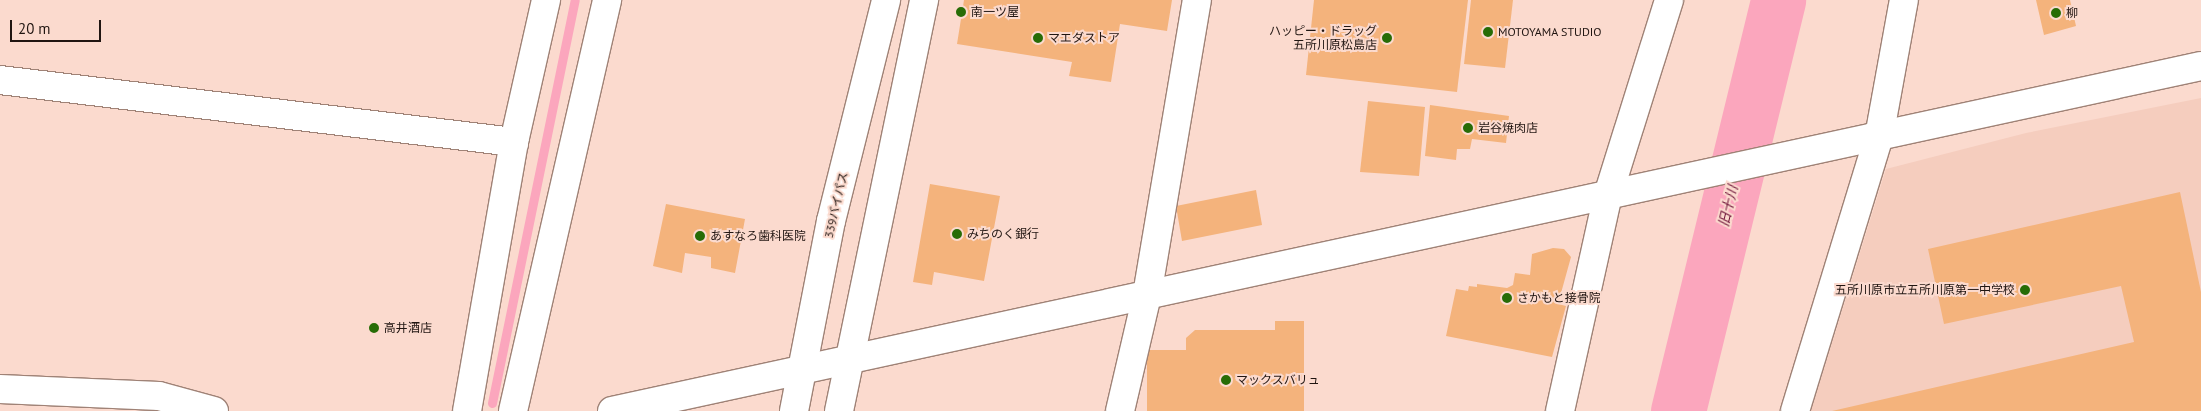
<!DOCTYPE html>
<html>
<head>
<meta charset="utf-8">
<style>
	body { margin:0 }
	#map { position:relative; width:2201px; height:411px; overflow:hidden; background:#fbdace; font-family:"PT Sans","Noto Sans JP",sans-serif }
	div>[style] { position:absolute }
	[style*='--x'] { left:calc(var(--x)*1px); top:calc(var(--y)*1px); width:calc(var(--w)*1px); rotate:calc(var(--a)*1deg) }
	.built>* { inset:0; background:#f5cdbe }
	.stream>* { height:9px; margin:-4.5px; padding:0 4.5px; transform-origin:4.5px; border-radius:4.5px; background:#fba6bd }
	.river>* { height:55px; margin:-27.5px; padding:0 27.5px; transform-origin:27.5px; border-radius:27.5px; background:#fba6bd }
	.building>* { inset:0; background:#f4b37c }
	.roads { filter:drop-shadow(1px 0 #9f8276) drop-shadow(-1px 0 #9f8276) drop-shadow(0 1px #9f8276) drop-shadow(0 -1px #9f8276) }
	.minor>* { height:28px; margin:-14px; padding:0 14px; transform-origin:14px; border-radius:14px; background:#fff }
	.tertiary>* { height:28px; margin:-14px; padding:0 14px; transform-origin:14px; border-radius:14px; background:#fff }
	.dots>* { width:14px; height:14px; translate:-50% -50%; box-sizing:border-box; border:2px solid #fbdace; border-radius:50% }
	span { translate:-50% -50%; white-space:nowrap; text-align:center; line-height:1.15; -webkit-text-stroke:4px #fbdace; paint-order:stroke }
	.poi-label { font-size:12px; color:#201511 }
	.left { translate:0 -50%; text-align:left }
	.right { translate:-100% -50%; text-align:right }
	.street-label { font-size:12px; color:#201511 }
	.water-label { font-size:14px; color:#6c1036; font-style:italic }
	.scale { position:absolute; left:10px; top:20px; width:91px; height:22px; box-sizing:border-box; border:2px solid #201511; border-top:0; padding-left:6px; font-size:15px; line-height:18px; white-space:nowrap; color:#201511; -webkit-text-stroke:4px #fbdace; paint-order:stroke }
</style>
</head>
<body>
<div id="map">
	<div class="built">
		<div style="clip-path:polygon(2201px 98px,2201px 411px,1811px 411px,1886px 169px,2026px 133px)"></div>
	</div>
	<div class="stream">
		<div style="--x:492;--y:403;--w:411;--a:-78.4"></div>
	</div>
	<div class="river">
		<div style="--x:1678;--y:411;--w:423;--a:-76.3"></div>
	</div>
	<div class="building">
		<div style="clip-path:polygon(964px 0,1172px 0,1167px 31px,1120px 24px,1111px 82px,1069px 76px,1072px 62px,957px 44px)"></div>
		<div style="clip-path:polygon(1314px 0,1468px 0,1457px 92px,1306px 75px)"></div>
		<div style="clip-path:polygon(1471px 0,1513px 0,1505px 68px,1464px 64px)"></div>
		<div style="clip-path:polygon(2036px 0,2070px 0,2076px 26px,2044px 35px)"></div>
		<div style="clip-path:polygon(1368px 101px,1425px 107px,1419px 176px,1360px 172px)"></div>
		<div style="clip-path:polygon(1430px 105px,1509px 116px,1506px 143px,1472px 139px,1470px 149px,1457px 149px,1456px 160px,1425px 156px)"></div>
		<div style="clip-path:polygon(930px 184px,1000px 196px,984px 281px,934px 272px,932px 285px,913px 282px)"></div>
		<div style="clip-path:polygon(1256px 190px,1262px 225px,1182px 241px,1176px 206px)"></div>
		<div style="clip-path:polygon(2180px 192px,2201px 292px,2201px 411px,1832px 411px,2134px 342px,2121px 286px,1944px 324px,1928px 249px)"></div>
		<div style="clip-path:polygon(666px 204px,745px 219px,735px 273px,711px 268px,711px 257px,685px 253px,682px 273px,653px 266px)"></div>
		<div style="clip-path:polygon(1553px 248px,1564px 249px,1571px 257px,1558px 304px,1566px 306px,1552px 357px,1446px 336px,1456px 289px,1468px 291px,1469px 286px,1477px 287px,1477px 284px,1507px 288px,1513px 285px,1515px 273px,1530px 275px,1532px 254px)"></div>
		<div style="clip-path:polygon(1275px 321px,1304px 321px,1304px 411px,1147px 411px,1147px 350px,1186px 350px,1186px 338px,1195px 330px,1275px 330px)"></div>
	</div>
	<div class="roads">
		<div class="minor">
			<div style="--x:0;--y:80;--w:518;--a:6.88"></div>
			<div style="--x:0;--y:389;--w:159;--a:2.5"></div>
			<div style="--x:159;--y:396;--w:57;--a:15.3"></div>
			<div style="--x:467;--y:411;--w:273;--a:-80.1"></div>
			<div style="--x:514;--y:142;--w:146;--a:-77.3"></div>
			<div style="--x:513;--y:411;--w:422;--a:-77.1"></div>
			<div style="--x:1120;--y:411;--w:119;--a:-76.9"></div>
			<div style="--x:1147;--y:295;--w:299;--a:-80.4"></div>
			<div style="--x:1560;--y:411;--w:221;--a:-77.5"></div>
			<div style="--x:1608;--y:195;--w:204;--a:-72.6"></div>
			<div style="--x:1795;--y:411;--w:287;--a:-73"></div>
			<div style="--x:1879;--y:137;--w:139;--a:-79.7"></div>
		</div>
		<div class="tertiary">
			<div style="--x:612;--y:411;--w:1626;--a:-12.25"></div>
			<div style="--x:794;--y:411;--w:194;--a:-79"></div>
			<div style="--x:831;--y:221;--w:228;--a:-76"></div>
			<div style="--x:839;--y:411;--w:420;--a:-78.3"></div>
		</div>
	</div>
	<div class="dots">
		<div style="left:961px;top:12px;background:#276c06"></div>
		<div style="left:2056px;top:13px;background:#276c06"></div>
		<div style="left:1488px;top:32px;background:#276c06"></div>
		<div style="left:1038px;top:38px;background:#276c06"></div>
		<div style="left:1387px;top:38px;background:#276c06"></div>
		<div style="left:1468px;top:128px;background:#276c06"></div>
		<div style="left:957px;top:234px;background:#276c06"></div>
		<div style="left:700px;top:236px;background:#276c06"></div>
		<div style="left:2025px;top:290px;background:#276c06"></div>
		<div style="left:1507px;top:298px;background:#276c06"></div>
		<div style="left:374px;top:328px;background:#276c06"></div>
		<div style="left:1226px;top:380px;background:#276c06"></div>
	</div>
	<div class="poi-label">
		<span class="left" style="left:971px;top:12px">南一ツ屋</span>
		<span class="left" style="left:2066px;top:13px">柳</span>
		<span class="right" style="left:1377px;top:38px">ハッピー・ドラッグ<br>五所川原松島店</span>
		<span class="left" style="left:1498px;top:32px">MOTOYAMA STUDIO</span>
		<span class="left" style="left:1048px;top:38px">マエダストア</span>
		<span class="left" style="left:1478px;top:128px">岩谷焼肉店</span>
		<span class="left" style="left:967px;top:234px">みちのく銀行</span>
		<span class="left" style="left:710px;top:236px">あすなろ歯科医院</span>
		<span class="right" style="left:2015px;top:290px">五所川原市立五所川原第一中学校</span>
		<span class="left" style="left:1517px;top:298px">さかもと接骨院</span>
		<span class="left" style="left:384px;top:328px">高井酒店</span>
		<span class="left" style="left:1236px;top:380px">マックスバリュ</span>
	</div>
	<div class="street-label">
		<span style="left:836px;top:205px;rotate:-77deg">339バイパス</span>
	</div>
	<div class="water-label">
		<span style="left:1728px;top:206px;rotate:-76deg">旧十川</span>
	</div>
	<div class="scale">20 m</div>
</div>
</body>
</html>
